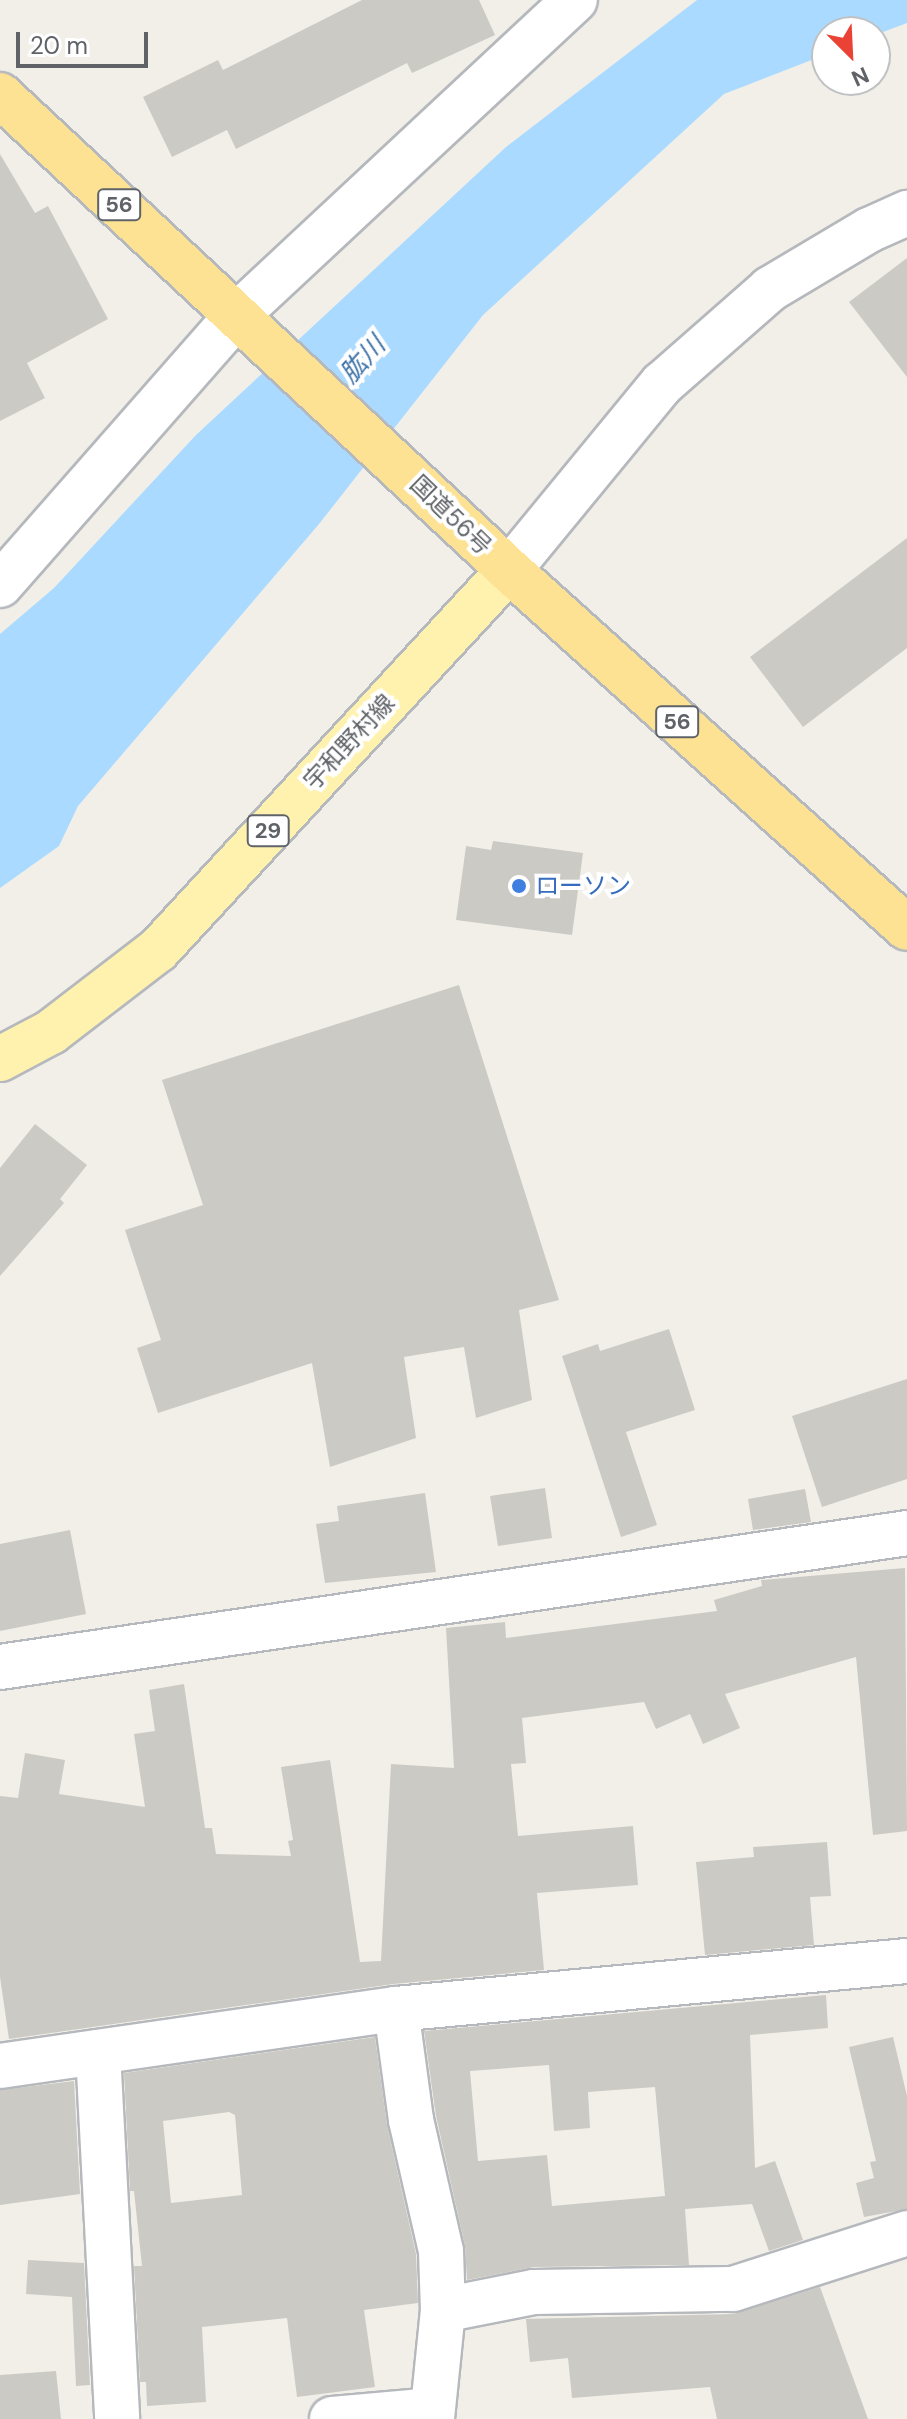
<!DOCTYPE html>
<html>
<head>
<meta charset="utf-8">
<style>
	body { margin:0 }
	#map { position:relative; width:907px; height:2419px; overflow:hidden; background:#f1efe8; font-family:"DM Sans","Noto Sans JP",sans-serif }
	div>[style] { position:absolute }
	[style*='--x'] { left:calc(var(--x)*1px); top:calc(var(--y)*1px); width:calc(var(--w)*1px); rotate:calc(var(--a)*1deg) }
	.water>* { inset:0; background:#aadaff }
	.building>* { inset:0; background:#cccac5 }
	.roads { filter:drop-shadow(2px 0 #b5b8bc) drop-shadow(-2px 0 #b5b8bc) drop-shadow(0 2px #b5b8bc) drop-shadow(0 -2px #b5b8bc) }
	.minor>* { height:44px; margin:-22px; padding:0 22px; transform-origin:22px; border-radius:22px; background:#fff }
	.major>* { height:44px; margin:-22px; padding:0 22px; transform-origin:22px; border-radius:22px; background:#fff2af }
	.highway>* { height:44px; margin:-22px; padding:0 22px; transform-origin:22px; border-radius:22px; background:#fde293 }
	.dots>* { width:22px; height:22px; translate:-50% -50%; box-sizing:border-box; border:4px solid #fff; border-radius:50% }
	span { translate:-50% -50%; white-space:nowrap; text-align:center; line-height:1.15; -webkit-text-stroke:8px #fff; paint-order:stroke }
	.shield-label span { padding:2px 6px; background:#fff; border:2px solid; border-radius:6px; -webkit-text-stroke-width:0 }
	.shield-label { font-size:22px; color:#5f6368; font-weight:700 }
	.street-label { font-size:24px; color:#5f6368 }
	.shop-label { font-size:24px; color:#366cbe }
	.left { translate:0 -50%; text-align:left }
	.water-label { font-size:26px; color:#4174aa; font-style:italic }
	.north { position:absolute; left:811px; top:16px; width:80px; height:80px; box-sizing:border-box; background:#fff; border:2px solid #bfc1c3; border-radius:50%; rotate:156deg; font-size:22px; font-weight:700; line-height:32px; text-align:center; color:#5f6368 }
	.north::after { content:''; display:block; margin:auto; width:28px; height:36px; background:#ea4335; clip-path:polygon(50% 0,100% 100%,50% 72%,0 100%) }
	.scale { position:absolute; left:16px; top:32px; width:132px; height:36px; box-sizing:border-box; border:4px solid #5f6368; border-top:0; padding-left:10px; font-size:24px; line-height:28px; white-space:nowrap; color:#5f6368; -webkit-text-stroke:6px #fff; paint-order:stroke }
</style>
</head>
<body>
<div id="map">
	<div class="water">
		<div style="clip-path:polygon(697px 0,907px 0,907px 23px,875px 35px,827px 32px,827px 54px,724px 94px,483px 315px,319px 524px,78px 806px,59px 846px,0 888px,0 634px,54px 588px,196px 435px,506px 147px)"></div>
	</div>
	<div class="building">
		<div style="clip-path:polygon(362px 0,479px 0,495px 35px,412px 73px,407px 63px,236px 149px,227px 130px,172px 157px,143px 97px,218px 60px,223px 70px)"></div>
		<div style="clip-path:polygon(0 154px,35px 213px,48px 206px,108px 319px,27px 363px,45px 398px,0 421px)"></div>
		<div style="clip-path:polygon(907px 258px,907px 377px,849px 302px)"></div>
		<div style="clip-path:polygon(907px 538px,907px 648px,803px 727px,750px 657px)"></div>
		<div style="clip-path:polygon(493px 841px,583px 853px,572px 935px,456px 920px,466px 846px,491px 850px)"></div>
		<div style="clip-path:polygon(459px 985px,559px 1300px,519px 1310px,532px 1400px,476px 1418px,464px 1347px,404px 1357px,416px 1438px,330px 1467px,312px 1363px,158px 1413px,137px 1348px,161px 1340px,125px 1230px,203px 1205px,162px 1080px)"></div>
		<div style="clip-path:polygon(35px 1124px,87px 1165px,60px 1199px,64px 1203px,0 1276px,0 1168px)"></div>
		<div style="clip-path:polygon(669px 1329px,695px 1410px,626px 1432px,657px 1525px,621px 1537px,562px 1356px,598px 1344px,600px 1351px)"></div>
		<div style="clip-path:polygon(907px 1379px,907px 1479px,822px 1507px,792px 1416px)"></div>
		<div style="clip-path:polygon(545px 1488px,552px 1538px,498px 1546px,490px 1496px)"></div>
		<div style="clip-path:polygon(805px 1489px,811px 1522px,753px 1530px,748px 1499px)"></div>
		<div style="clip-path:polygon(425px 1493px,436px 1572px,325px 1583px,316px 1524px,339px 1521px,337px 1506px)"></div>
		<div style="clip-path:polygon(70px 1530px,86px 1614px,0 1631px,0 1544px)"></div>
		<div style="clip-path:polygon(905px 1568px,907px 1831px,873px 1835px,856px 1657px,725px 1694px,740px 1728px,703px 1744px,690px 1714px,656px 1729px,644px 1702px,522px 1718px,526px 1763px,511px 1764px,518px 1836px,633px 1826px,638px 1885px,537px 1893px,544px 1970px,393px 1984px,9px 2039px,0 1977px,0 1796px,18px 1798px,25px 1753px,65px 1760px,59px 1794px,145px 1807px,134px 1734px,155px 1731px,149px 1690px,184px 1684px,205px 1828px,212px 1828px,216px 1854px,291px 1856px,288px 1841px,293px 1840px,281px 1767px,330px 1760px,360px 1962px,381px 1961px,391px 1764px,454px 1768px,446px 1628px,505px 1622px,506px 1638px,717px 1611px,714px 1600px,762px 1586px,761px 1580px)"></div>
		<div style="clip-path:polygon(827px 1842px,831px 1896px,810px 1897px,814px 1945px,705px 1955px,696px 1862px,754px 1857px,753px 1847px)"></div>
		<div style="clip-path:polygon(evenodd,826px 1995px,828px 2028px,750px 2035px,755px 2168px,775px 2161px,803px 2240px,769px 2251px,752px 2204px,685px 2209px,689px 2265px,534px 2267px,467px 2280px,465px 2246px,436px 2116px,424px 2031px,826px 1995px,549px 2065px,554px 2131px,590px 2128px,588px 2092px,655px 2087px,665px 2196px,552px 2206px,547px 2155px,478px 2161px,470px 2071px,549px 2065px)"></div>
		<div style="clip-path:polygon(evenodd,375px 2037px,387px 2125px,416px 2254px,418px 2303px,364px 2310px,375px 2387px,297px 2397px,287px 2318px,202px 2327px,206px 2402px,147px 2406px,146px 2382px,140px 2382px,134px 2266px,142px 2266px,134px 2191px,130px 2191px,124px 2073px,375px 2037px,229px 2112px,235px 2115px,242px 2195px,171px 2203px,163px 2121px,229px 2112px)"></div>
		<div style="clip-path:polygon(893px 2037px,907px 2096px,907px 2209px,864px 2217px,856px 2183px,874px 2178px,870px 2162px,876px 2161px,849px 2047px)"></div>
		<div style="clip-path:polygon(74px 2081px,80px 2194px,0 2205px,0 2090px)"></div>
		<div style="clip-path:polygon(28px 2260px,84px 2263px,90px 2385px,76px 2386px,72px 2297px,26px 2294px)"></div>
		<div style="clip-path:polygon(820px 2287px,868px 2419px,717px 2419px,710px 2387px,572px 2398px,568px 2358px,530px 2362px,526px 2319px,734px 2314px)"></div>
		<div style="clip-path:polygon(56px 2371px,61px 2419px,0 2419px,0 2375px)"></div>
	</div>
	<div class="roads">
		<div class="minor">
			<div style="--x:509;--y:570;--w:241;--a:-50.6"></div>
			<div style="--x:662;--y:384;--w:144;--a:-41.3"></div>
			<div style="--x:770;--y:289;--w:115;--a:-30.8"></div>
			<div style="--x:869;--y:230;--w:42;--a:-24.1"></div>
			<div style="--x:0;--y:585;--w:359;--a:-48.7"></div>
			<div style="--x:237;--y:315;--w:462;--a:-43"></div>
			<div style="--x:0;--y:1667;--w:917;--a:-8.4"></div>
			<div style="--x:396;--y:2009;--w:112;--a:82.3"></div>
			<div style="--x:411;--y:2120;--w:134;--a:77.1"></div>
			<div style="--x:441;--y:2251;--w:59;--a:88.1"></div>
			<div style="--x:443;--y:2310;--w:110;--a:95.8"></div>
			<div style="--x:98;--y:2052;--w:367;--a:87"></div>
			<div style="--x:0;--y:2066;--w:400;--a:-8.2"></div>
			<div style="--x:396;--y:2009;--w:513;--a:-5.37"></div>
			<div style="--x:443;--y:2310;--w:93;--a:-11.2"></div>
			<div style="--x:534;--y:2292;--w:199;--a:-0.9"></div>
			<div style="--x:733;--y:2289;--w:183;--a:-17.8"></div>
			<div style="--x:332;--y:2419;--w:100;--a:-5.1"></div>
		</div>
		<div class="major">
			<div style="--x:0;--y:1059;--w:58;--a:-27.9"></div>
			<div style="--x:51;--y:1032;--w:135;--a:-37.5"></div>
			<div style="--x:158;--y:950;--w:517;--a:-47.27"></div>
		</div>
		<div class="highway">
			<div style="--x:0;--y:95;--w:696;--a:43.02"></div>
			<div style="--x:509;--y:570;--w:535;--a:41.97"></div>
		</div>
	</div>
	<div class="dots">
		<div style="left:519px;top:886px;background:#3f7fe0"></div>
	</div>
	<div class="shield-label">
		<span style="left:119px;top:205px">56</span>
		<span style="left:677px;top:722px">56</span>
		<span style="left:268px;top:831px">29</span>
	</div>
	<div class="street-label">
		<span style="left:451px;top:515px;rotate:44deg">国道56号</span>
		<span style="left:349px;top:742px;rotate:-47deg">宇和野村線</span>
	</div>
	<div class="shop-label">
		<span class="left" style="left:535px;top:886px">ローソン</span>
	</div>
	<div class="water-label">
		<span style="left:363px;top:360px;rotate:-48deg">肱川</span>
	</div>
	<div class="north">N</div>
	<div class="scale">20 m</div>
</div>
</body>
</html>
